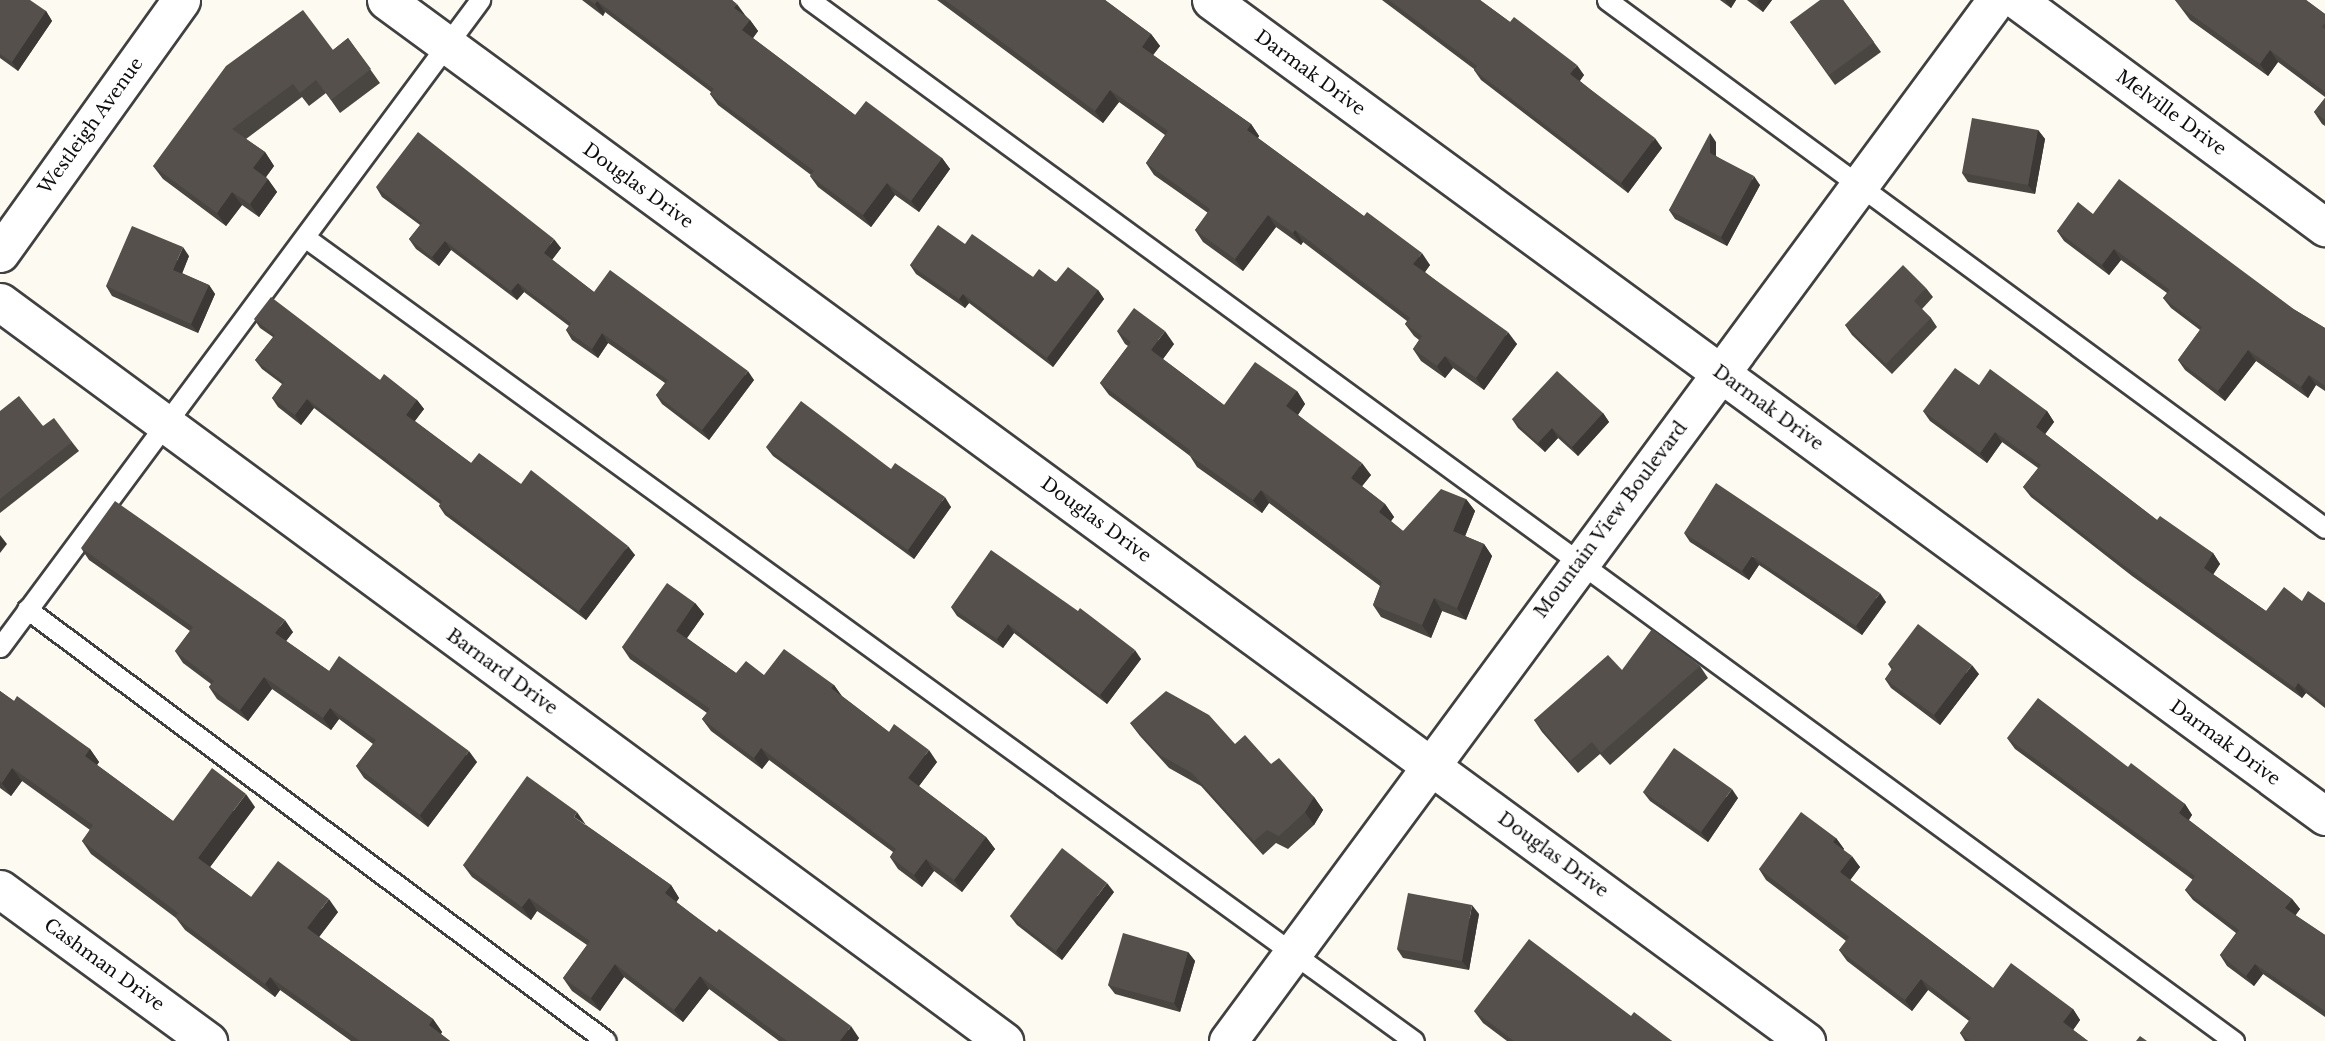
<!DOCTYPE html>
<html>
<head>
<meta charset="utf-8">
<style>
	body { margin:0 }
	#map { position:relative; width:2325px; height:1041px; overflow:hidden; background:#fdfbf1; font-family:"Libre Baskerville",serif }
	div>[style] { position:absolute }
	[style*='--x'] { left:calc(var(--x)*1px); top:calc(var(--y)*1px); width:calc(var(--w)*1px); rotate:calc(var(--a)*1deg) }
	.roads { filter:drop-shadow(2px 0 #414141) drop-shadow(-2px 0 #414141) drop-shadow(0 2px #414141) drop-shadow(0 -2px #414141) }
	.lane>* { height:19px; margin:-9.5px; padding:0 9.5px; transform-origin:9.5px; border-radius:9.5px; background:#fff }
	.street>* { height:37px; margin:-18.5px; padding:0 18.5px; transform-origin:18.5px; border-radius:18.5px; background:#fff }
	.wall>* { inset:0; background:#494541 }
	.shaded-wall>* { inset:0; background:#3c3835 }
	.building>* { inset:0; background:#55504c }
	span { translate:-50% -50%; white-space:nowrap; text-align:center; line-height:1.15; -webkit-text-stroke:7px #fff; paint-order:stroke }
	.street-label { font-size:18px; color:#0e0e0e }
</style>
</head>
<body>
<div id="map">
	<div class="roads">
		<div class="lane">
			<div style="--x:810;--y:0;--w:1764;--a:36.17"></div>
			<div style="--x:1607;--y:0;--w:891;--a:36.33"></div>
			<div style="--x:306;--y:238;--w:1368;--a:35.93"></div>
			<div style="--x:27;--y:609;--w:722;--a:36.73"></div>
			<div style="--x:0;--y:647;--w:806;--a:-53.43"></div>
		</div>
		<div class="street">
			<div style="--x:386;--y:0;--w:1761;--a:36.25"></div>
			<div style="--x:1211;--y:0;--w:1381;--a:36.22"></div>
			<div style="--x:2017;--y:0;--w:383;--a:36.4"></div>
			<div style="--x:0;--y:253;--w:311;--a:-54.4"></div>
			<div style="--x:0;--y:302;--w:1247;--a:36.36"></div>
			<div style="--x:0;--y:889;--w:258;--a:36.2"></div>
			<div style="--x:1228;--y:1041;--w:1294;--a:-53.58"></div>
		</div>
	</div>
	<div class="wall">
		<div style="clip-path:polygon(0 0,46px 11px,52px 21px,18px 71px,0 58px)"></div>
		<div style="clip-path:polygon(582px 0,732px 0,745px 15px,750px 20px,758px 31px,753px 38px,855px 115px,942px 158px,950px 169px,919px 212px,895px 195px,871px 227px,818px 187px,810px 176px,811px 175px,718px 105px,710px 94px,711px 92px,605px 12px,603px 16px)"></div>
		<div style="clip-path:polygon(937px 0,1105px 0,1151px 34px,1160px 46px,1153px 55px,1251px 124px,1259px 136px,1258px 138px,1430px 265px,1425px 272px,1517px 344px,1484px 390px,1453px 368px,1445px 378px,1421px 361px,1413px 349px,1419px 340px,1414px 336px,1405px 324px,1407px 321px,1303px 242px,1301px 245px,1276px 227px,1243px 271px,1203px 242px,1195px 230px,1208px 213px,1154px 175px,1146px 163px,1165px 135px,1119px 102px,1103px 123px)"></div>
		<div style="clip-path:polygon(1382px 0,1480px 0,1510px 22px,1584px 75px,1580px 81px,1662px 148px,1628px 193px,1481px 80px,1474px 70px,1474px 69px)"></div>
		<div style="clip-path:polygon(1720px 0,1736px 0,1731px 8px)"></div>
		<div style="clip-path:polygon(1747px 0,1772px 0,1763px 12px)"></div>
		<div style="clip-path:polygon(1843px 0,1881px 52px,1835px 85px,1790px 22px)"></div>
		<div style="clip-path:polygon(2175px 0,2306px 0,2325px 14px,2325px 97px,2278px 62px,2268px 76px,2190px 20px)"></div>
		<div style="clip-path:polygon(348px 38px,380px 83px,340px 113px,326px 93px,309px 106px,302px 97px,246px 139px,265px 152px,274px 166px,266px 177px,277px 192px,259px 217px,242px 205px,226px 226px,163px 179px,153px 166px,333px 50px)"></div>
		<div style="clip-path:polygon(2325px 98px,2325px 126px,2322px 124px,2314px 112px)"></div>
		<div style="clip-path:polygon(2038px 130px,2045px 139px,2035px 194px,1968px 182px,1962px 173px)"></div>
		<div style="clip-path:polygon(1716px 142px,1716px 156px,1760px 185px,1727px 246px,1675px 219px,1669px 210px)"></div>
		<div style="clip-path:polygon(376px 187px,561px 248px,552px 260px,594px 292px,754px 380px,709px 440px,662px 404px,656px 395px,665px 383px,608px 343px,598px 358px,572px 340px,566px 330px,569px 326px,524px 292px,517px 300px,451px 250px,439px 266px,416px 249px,409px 239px,420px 225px,382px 197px)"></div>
		<div style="clip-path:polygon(2093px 214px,2295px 310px,2325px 328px,2325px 391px,2316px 385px,2308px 398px,2256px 361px,2225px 401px,2185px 370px,2178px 360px,2200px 330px,2171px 308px,2163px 298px,2167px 293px,2121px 260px,2109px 275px,2064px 241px,2057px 231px)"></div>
		<div style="clip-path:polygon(965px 244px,1033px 277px,1098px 290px,1104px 299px,1053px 367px,969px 303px,965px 308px,916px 274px,910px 265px)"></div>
		<div style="clip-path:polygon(189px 256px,182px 273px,209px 285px,215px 294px,198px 333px,112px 296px,106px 286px)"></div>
		<div style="clip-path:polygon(1926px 288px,1933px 297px,1922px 309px,1931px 318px,1937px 327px,1892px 374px,1852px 335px,1845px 325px)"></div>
		<div style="clip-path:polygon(254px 319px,380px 380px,417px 400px,424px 409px,415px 421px,471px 463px,521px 484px,635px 555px,586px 620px,445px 515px,439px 506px,440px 504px,314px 408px,301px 425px,278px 407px,272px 398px,282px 384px,262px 369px,255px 360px,273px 337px,260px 328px)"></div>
		<div style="clip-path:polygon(1117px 331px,1174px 344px,1163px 359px,1224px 405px,1297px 391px,1305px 404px,1298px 415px,1371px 475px,1362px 486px,1385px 504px,1394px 517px,1391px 521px,1403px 531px,1466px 499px,1475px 511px,1465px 536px,1484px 544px,1492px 556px,1466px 620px,1442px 611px,1431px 638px,1381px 617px,1373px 605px,1380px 586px,1269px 503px,1262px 513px,1197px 467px,1190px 456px,1109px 395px,1100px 383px,1128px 346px,1125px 344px)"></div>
		<div style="clip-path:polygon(1979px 385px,2047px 411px,2054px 422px,2045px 434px,2157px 520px,2213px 553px,2220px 564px,2213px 574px,2266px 611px,2302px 601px,2325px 603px,2325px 708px,2306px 693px,2302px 698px,2132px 576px,2031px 497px,2023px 487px,2038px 468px,2002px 442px,1987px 463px,1930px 421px,1923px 411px)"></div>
		<div style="clip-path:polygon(0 411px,43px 426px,72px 442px,79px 451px,0 513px)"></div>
		<div style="clip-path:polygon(1603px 413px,1609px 422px,1578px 456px,1558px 438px,1545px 452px,1518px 428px,1512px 419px)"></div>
		<div style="clip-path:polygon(766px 447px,891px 469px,951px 507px,914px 559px,773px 456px)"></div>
		<div style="clip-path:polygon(1684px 533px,1886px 602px,1862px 635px,1759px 565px,1749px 580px,1690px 542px)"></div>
		<div style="clip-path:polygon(81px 548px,293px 632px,286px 641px,329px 671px,477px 762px,428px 827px,364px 778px,356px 766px,373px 744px,339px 719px,331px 730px,272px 689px,248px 721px,217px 699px,209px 687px,211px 684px,183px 663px,175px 651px,190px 631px,89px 560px)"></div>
		<div style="clip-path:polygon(695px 603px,704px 614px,687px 638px,736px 673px,764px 675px,834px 685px,842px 696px,889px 732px,937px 762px,919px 786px,986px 837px,995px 849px,962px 892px,934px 871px,922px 887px,898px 869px,890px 857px,893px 852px,769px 760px,762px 769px,711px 731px,702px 719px,707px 713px,630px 659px,622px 647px)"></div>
		<div style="clip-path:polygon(951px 607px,1078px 611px,1141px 659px,1107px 704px,1014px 633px,1003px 648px,957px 616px)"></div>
		<div style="clip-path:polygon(1888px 664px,1979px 674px,1940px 725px,1891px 688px,1885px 679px,1892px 670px)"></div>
		<div style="clip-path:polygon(1700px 666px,1708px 678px,1610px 765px,1600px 754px,1578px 773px,1542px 732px,1534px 720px,1622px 670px)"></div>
		<div style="clip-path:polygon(0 691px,14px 701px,90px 749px,99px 762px,97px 765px,173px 821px,255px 807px,210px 867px,251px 897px,338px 912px,319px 937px,433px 1019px,442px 1032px,441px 1034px,450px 1041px,351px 1041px,280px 990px,275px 997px,185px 930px,176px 918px,91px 854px,82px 841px,90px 830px,22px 781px,11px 796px,0 788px)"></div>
		<div style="clip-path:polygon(1130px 723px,1235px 744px,1271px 764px,1314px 797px,1323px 810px,1314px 825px,1288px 849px,1276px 843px,1263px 855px,1201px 786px,1169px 768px,1140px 736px)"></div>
		<div style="clip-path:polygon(2007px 738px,2128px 767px,2185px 804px,2192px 815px,2189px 820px,2292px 899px,2300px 909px,2295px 915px,2325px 935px,2325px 1017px,2263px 974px,2254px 986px,2227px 966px,2220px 955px,2236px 933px,2193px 900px,2185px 890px,2193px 880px,2015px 749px)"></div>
		<div style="clip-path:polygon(1643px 792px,1738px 798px,1708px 842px,1650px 801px)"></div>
		<div style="clip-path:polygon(586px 825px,671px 885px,679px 898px,676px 902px,859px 1038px,857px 1041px,779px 1041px,709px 989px,683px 1022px,624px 977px,600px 1011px,572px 991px,563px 978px,587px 945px,537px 911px,531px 920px,472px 877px,463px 865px)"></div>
		<div style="clip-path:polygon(1836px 838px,1844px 849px,1843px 850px,1860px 867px,1850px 880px,1993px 988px,2073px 1009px,2080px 1020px,2073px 1030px,2088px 1041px,1965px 1041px,1960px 1033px,1969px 1021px,1928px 990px,1912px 1011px,1847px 961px,1839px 950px,1846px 941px,1766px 880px,1759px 869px)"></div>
		<div style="clip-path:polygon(1114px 892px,1062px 960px,1017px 925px,1010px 916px)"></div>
		<div style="clip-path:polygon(1479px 914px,1469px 970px,1403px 958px,1397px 949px)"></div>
		<div style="clip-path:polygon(1188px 952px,1195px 961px,1180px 1012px,1115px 994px,1108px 985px)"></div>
		<div style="clip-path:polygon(1474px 1011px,1631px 1016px,1672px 1041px,1507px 1041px,1483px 1023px)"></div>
	</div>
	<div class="shaded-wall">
		<div style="clip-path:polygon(1725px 0,1736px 0,1731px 8px)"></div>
		<div style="clip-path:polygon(1759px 0,1772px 0,1763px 12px,1757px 3px)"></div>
		<div style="clip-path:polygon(597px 1px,605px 12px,603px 16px,595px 4px)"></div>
		<div style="clip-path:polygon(737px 4px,745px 15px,734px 8px)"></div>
		<div style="clip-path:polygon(46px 11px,52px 21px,18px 71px,12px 62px)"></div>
		<div style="clip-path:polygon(750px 20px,758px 31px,750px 42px,742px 30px)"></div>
		<div style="clip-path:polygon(1151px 34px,1160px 46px,1150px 59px,1142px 47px)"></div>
		<div style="clip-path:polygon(2270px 50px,2278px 62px,2268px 76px,2260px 64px)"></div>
		<div style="clip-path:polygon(1577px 65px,1584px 75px,1577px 84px,1570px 74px)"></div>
		<div style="clip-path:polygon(1110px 90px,1119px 102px,1103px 123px,1095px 111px)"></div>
		<div style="clip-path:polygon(1251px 124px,1259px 136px,1255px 142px,1247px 130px)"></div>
		<div style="clip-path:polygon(2038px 130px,2045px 139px,2035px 194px,2028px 185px)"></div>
		<div style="clip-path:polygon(1710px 133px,1716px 142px,1716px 162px,1710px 153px)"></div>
		<div style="clip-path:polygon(1655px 138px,1662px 148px,1628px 193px,1621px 183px)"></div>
		<div style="clip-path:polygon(265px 152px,274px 166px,263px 181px,253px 168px)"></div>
		<div style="clip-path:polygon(942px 158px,950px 169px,919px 212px,911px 201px)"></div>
		<div style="clip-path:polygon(1754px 176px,1760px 185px,1727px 246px,1721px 237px)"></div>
		<div style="clip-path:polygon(268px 179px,277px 192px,259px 217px,250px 204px)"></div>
		<div style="clip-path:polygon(887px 183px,895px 195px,871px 227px,863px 215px)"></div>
		<div style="clip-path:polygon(232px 192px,242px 205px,226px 226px,217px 213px)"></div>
		<div style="clip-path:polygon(1268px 215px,1276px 227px,1243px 271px,1235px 259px)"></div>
		<div style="clip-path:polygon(1295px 230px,1303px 242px,1301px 245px,1293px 233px)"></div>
		<div style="clip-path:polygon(554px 239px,561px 248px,550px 262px,544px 253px)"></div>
		<div style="clip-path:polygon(445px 241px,451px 250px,439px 266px,432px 257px)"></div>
		<div style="clip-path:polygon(183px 247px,189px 256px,180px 279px,173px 270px)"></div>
		<div style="clip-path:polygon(2114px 249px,2121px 260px,2109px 275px,2102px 265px)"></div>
		<div style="clip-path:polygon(1422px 253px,1430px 265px,1422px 276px,1413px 264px)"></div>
		<div style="clip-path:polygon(518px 283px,524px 292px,517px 300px,511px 291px)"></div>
		<div style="clip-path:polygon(209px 285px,215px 294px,198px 333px,191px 324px)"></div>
		<div style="clip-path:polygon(1098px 290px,1104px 299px,1053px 367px,1047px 358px)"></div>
		<div style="clip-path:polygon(963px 294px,969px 303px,965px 308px,959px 299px)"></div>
		<div style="clip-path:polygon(1165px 331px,1174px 344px,1160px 363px,1151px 350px)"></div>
		<div style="clip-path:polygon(1508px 332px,1517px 344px,1484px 390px,1476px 378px)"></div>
		<div style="clip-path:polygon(602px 333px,608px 343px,598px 358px,592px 349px)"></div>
		<div style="clip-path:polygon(2248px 350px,2256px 361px,2225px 401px,2218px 391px)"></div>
		<div style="clip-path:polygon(1445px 356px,1453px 368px,1445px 378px,1437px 366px)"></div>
		<div style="clip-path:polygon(748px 371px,754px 380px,709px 440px,702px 430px)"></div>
		<div style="clip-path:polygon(2309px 375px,2316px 385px,2308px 398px,2301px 387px)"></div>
		<div style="clip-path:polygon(1297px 391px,1305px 404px,1295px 419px,1286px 406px)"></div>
		<div style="clip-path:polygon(307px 399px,314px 408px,301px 425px,295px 415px)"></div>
		<div style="clip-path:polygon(417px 400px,424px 409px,412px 424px,406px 415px)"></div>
		<div style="clip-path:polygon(2047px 411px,2054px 422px,2043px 437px,2036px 427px)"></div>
		<div style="clip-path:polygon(1603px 413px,1609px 422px,1578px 456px,1572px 447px)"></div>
		<div style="clip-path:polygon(1552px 428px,1558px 438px,1545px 452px,1538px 443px)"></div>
		<div style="clip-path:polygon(1995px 432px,2002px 442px,1987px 463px,1980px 453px)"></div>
		<div style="clip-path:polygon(1362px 463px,1371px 475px,1359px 490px,1351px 478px)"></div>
		<div style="clip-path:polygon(1261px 490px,1269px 503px,1262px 513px,1253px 500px)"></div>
		<div style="clip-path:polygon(945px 497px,951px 507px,914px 559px,908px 550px)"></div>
		<div style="clip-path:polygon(1466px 499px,1475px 511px,1462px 544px,1453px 531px)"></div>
		<div style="clip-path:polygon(1385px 504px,1394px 517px,1388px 525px,1379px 512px)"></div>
		<div style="clip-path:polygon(0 535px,7px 544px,0 553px)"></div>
		<div style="clip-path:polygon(1484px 544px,1492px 556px,1466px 620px,1457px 608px)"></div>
		<div style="clip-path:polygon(628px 546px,635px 555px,586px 620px,579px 611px)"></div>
		<div style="clip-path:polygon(2213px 553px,2220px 564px,2211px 578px,2204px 568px)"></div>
		<div style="clip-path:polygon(1752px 556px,1759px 565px,1749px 580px,1742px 571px)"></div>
		<div style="clip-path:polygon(1880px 593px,1886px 602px,1862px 635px,1856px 626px)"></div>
		<div style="clip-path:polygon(1434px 598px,1442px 611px,1431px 638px,1422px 625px)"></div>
		<div style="clip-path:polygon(695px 603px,704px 614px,684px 642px,676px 631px)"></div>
		<div style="clip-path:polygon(285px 620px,293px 632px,283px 645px,275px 633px)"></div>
		<div style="clip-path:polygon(1008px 624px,1014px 633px,1003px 648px,997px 639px)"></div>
		<div style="clip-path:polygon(1135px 650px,1141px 659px,1107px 704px,1100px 695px)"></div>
		<div style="clip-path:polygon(1972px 665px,1979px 674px,1940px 725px,1934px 715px)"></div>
		<div style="clip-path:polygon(264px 677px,272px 689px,248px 721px,240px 710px)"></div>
		<div style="clip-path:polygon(2298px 683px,2306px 693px,2302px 698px,2295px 688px)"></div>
		<div style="clip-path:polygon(834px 685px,842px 697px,831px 688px)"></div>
		<div style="clip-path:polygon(330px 708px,339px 719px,331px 730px,323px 718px)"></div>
		<div style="clip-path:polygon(761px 748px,769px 760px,762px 769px,754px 758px)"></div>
		<div style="clip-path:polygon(90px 749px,99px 762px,94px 769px,85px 756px)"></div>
		<div style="clip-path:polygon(929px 750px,937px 762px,916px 790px,908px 778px)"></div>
		<div style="clip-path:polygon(469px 751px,477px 762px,428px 827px,420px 815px)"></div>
		<div style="clip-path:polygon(12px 768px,22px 781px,11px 796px,2px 783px)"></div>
		<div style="clip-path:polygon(1732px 789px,1738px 798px,1708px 842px,1701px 832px)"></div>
		<div style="clip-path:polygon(246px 794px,255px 807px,207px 871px,198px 858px)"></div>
		<div style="clip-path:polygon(1314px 797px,1323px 810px,1314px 825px,1305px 812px)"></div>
		<div style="clip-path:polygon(2185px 804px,2192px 815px,2186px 823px,2179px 813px)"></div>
		<div style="clip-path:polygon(577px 812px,586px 825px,574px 817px)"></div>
		<div style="clip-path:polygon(986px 837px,995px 849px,962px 892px,954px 880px)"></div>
		<div style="clip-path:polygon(1836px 838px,1844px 849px,1840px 853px,1833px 842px)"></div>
		<div style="clip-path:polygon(1852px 856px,1860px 867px,1848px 883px,1840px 872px)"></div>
		<div style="clip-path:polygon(926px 859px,934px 871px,922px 887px,914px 875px)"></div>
		<div style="clip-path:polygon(1107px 883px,1114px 892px,1062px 960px,1056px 951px)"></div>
		<div style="clip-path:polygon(671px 885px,679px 898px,674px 906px,665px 893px)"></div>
		<div style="clip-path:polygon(529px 898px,537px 911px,531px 920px,522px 907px)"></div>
		<div style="clip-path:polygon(329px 899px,338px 912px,316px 941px,307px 928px)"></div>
		<div style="clip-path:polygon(2292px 899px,2300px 909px,2293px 919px,2285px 908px)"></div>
		<div style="clip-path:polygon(1472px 905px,1479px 914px,1469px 970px,1462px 961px)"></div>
		<div style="clip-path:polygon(1188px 952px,1195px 961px,1180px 1012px,1174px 1003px)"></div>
		<div style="clip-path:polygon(615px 964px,624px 977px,600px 1011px,591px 998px)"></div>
		<div style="clip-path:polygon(2255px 964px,2263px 974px,2254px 986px,2246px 976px)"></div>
		<div style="clip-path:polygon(700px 976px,709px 989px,683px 1022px,674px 1010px)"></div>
		<div style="clip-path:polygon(270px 977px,280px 990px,275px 997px,265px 984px)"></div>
		<div style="clip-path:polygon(1921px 979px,1928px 990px,1912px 1011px,1905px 1000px)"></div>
		<div style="clip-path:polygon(2073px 1009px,2080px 1020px,2071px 1033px,2063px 1022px)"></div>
		<div style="clip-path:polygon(433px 1019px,442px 1032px,438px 1038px,429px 1025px)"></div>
		<div style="clip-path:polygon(851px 1026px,859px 1038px,857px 1041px,840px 1041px)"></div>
	</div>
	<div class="building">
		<div style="clip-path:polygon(0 0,30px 0,46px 11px,12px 62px,0 54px)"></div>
		<div style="clip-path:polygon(589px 0,732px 0,737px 4px,734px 8px,750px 20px,742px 30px,855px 115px,866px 101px,942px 158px,911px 201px,887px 183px,863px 215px,810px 176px,814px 171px,710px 94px,714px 89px,597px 1px,595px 4px)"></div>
		<div style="clip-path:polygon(945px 0,1105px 0,1151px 34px,1142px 47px,1251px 124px,1247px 130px,1364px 216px,1367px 212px,1422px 253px,1413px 264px,1508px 332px,1476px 378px,1445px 356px,1437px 366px,1413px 349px,1422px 336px,1405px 324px,1410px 318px,1295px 230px,1293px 233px,1268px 215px,1235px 259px,1195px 230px,1210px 209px,1146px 163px,1168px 131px,1110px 90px,1095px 111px)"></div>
		<div style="clip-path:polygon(1389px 0,1480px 0,1510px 22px,1514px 17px,1577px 65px,1570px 74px,1655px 138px,1621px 183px,1474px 70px,1477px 66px)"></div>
		<div style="clip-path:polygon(1820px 0,1843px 0,1874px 42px,1829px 75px,1790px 22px)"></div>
		<div style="clip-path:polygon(2175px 0,2306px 0,2325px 14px,2325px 23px,2322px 27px,2325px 29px,2325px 92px,2270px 50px,2260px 64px,2182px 8px)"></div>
		<div style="clip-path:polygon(303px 10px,333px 50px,348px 38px,371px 69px,331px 100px,316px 80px,300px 93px,293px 84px,232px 129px,265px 152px,253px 168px,268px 179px,250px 204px,232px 192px,217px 213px,153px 166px,226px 66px)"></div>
		<div style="clip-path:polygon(2325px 98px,2325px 120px,2314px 112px)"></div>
		<div style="clip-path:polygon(1972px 118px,2038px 130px,2028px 185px,1962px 173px)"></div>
		<div style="clip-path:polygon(418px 132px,554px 239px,544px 253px,594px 292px,610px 270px,748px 371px,702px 430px,656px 395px,668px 380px,602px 333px,592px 349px,566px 330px,571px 323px,518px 283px,511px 291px,445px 241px,432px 257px,409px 239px,422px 223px,376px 187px)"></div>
		<div style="clip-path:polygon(1710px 133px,1710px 153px,1754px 176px,1721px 237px,1669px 210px)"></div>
		<div style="clip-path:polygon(2119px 179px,2295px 310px,2325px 328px,2325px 386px,2309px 375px,2301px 387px,2248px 350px,2218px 391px,2178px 360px,2202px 327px,2163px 298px,2170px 290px,2114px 249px,2102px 265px,2057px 231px,2078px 202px,2093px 214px)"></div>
		<div style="clip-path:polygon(938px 225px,965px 244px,972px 234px,1033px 277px,1039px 269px,1056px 282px,1068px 267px,1098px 290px,1047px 358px,963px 294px,959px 299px,910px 265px)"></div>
		<div style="clip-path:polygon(132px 226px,183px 247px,173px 270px,209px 285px,191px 324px,106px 286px)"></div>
		<div style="clip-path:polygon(1903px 265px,1926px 288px,1914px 301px,1931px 318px,1886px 364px,1845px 325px)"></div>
		<div style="clip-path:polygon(271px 297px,380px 380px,384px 374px,417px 400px,406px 415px,471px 463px,479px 453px,521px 484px,531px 470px,628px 546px,579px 611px,439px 506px,442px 501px,307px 399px,295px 415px,272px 398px,284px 382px,255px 360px,275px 335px,254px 319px)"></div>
		<div style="clip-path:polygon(1134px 308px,1165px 331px,1151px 350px,1224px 405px,1255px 362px,1297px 391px,1286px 406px,1362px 463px,1351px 478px,1385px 504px,1379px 512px,1403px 531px,1441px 489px,1466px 499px,1453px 531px,1484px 544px,1457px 608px,1434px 598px,1422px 625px,1373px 605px,1382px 582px,1261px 490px,1253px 500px,1189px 455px,1191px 451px,1100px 383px,1131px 342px,1117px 331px)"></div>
		<div style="clip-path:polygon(1955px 368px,1979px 385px,1990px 369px,2047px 411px,2036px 427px,2157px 520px,2160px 516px,2213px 553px,2204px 568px,2266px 611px,2284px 587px,2302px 601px,2308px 591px,2325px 603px,2325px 704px,2298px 683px,2295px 688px,2125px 566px,2023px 487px,2041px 465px,1995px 432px,1980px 453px,1923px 411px)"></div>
		<div style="clip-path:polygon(1557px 371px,1603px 413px,1572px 447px,1552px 428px,1538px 443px,1512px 419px)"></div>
		<div style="clip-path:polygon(19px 396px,43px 426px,54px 418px,72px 442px,0 499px,0 411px)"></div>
		<div style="clip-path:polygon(801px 401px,891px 469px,895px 463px,945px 497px,908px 550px,766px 447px)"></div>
		<div style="clip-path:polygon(1716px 483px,1880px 593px,1856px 626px,1752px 556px,1742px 571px,1684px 533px)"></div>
		<div style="clip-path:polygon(115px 501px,285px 620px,275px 633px,329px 671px,339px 656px,469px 751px,420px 815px,356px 766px,376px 740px,330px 708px,323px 718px,264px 677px,240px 710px,209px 687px,214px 681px,175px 651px,193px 627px,81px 548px)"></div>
		<div style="clip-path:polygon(991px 550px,1078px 611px,1080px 608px,1135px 650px,1100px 695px,1008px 624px,997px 639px,951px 607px)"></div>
		<div style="clip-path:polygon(667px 583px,695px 603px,676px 631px,736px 673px,746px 661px,764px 675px,784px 649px,834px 685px,831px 688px,889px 732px,894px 724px,929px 750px,908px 778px,986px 837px,954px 880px,926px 859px,914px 875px,890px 857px,896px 849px,761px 748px,754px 758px,702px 719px,710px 709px,622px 647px)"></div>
		<div style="clip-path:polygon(1918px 624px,1972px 665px,1934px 715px,1885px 679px,1893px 667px,1888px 664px)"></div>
		<div style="clip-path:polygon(1652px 629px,1700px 666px,1601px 753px,1592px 742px,1570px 761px,1534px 720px,1608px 655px,1622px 670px)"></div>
		<div style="clip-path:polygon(0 691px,14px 701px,17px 696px,90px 749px,85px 756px,173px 821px,212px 768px,246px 794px,198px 858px,251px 897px,278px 861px,329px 899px,307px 928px,433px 1019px,429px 1025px,450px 1041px,360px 1041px,270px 977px,265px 984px,175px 917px,178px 913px,82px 841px,93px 825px,12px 768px,2px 783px,0 781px)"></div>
		<div style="clip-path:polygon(1166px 691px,1209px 715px,1235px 744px,1245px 735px,1271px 764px,1279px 758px,1314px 797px,1305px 812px,1279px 836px,1267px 830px,1254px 841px,1192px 773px,1160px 755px,1130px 723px)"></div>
		<div style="clip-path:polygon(2038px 698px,2128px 767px,2131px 763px,2185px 804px,2179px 813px,2292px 899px,2285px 908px,2325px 935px,2325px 1011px,2255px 964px,2246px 976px,2220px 955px,2239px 930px,2185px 890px,2195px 876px,2007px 738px)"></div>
		<div style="clip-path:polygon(1674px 748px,1732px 789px,1701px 832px,1643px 792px)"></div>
		<div style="clip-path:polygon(527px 776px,577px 812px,574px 817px,671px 885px,665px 893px,716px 933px,719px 929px,851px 1026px,840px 1041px,787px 1041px,700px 976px,674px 1010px,615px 964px,591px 998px,563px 978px,590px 941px,529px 898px,522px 907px,463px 865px)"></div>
		<div style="clip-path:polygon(1801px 812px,1836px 838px,1833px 842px,1852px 856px,1840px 872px,1993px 988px,2011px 963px,2073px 1009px,2063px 1022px,2088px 1041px,1970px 1041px,1960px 1033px,1971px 1018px,1921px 979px,1905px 1000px,1839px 950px,1849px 937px,1759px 869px)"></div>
		<div style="clip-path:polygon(1062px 848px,1107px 883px,1056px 951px,1010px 916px)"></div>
		<div style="clip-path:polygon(1408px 893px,1472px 905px,1462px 961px,1397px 949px)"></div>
		<div style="clip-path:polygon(1123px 933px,1188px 952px,1174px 1003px,1108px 985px)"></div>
		<div style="clip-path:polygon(1529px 939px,1631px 1016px,1634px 1012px,1672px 1041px,1514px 1041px,1474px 1011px)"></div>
		<div style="clip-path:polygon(2140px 1036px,2147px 1041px,2136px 1041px)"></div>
	</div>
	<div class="street-label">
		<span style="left:1310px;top:73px;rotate:36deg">Darmak Drive</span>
		<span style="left:2171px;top:113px;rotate:36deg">Melville Drive</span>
		<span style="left:91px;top:126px;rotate:-54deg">Westleigh Avenue</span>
		<span style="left:638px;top:186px;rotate:36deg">Douglas Drive</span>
		<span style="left:1768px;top:408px;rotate:36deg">Darmak Drive</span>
		<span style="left:1096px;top:520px;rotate:36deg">Douglas Drive</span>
		<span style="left:1611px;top:520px;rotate:-53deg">Mountain View Boulevard</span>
		<span style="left:502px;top:672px;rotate:36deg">Barnard Drive</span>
		<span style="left:2225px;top:743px;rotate:36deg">Darmak Drive</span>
		<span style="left:1553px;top:855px;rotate:36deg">Douglas Drive</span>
		<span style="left:104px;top:965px;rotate:36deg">Cashman Drive</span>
	</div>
</div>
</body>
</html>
